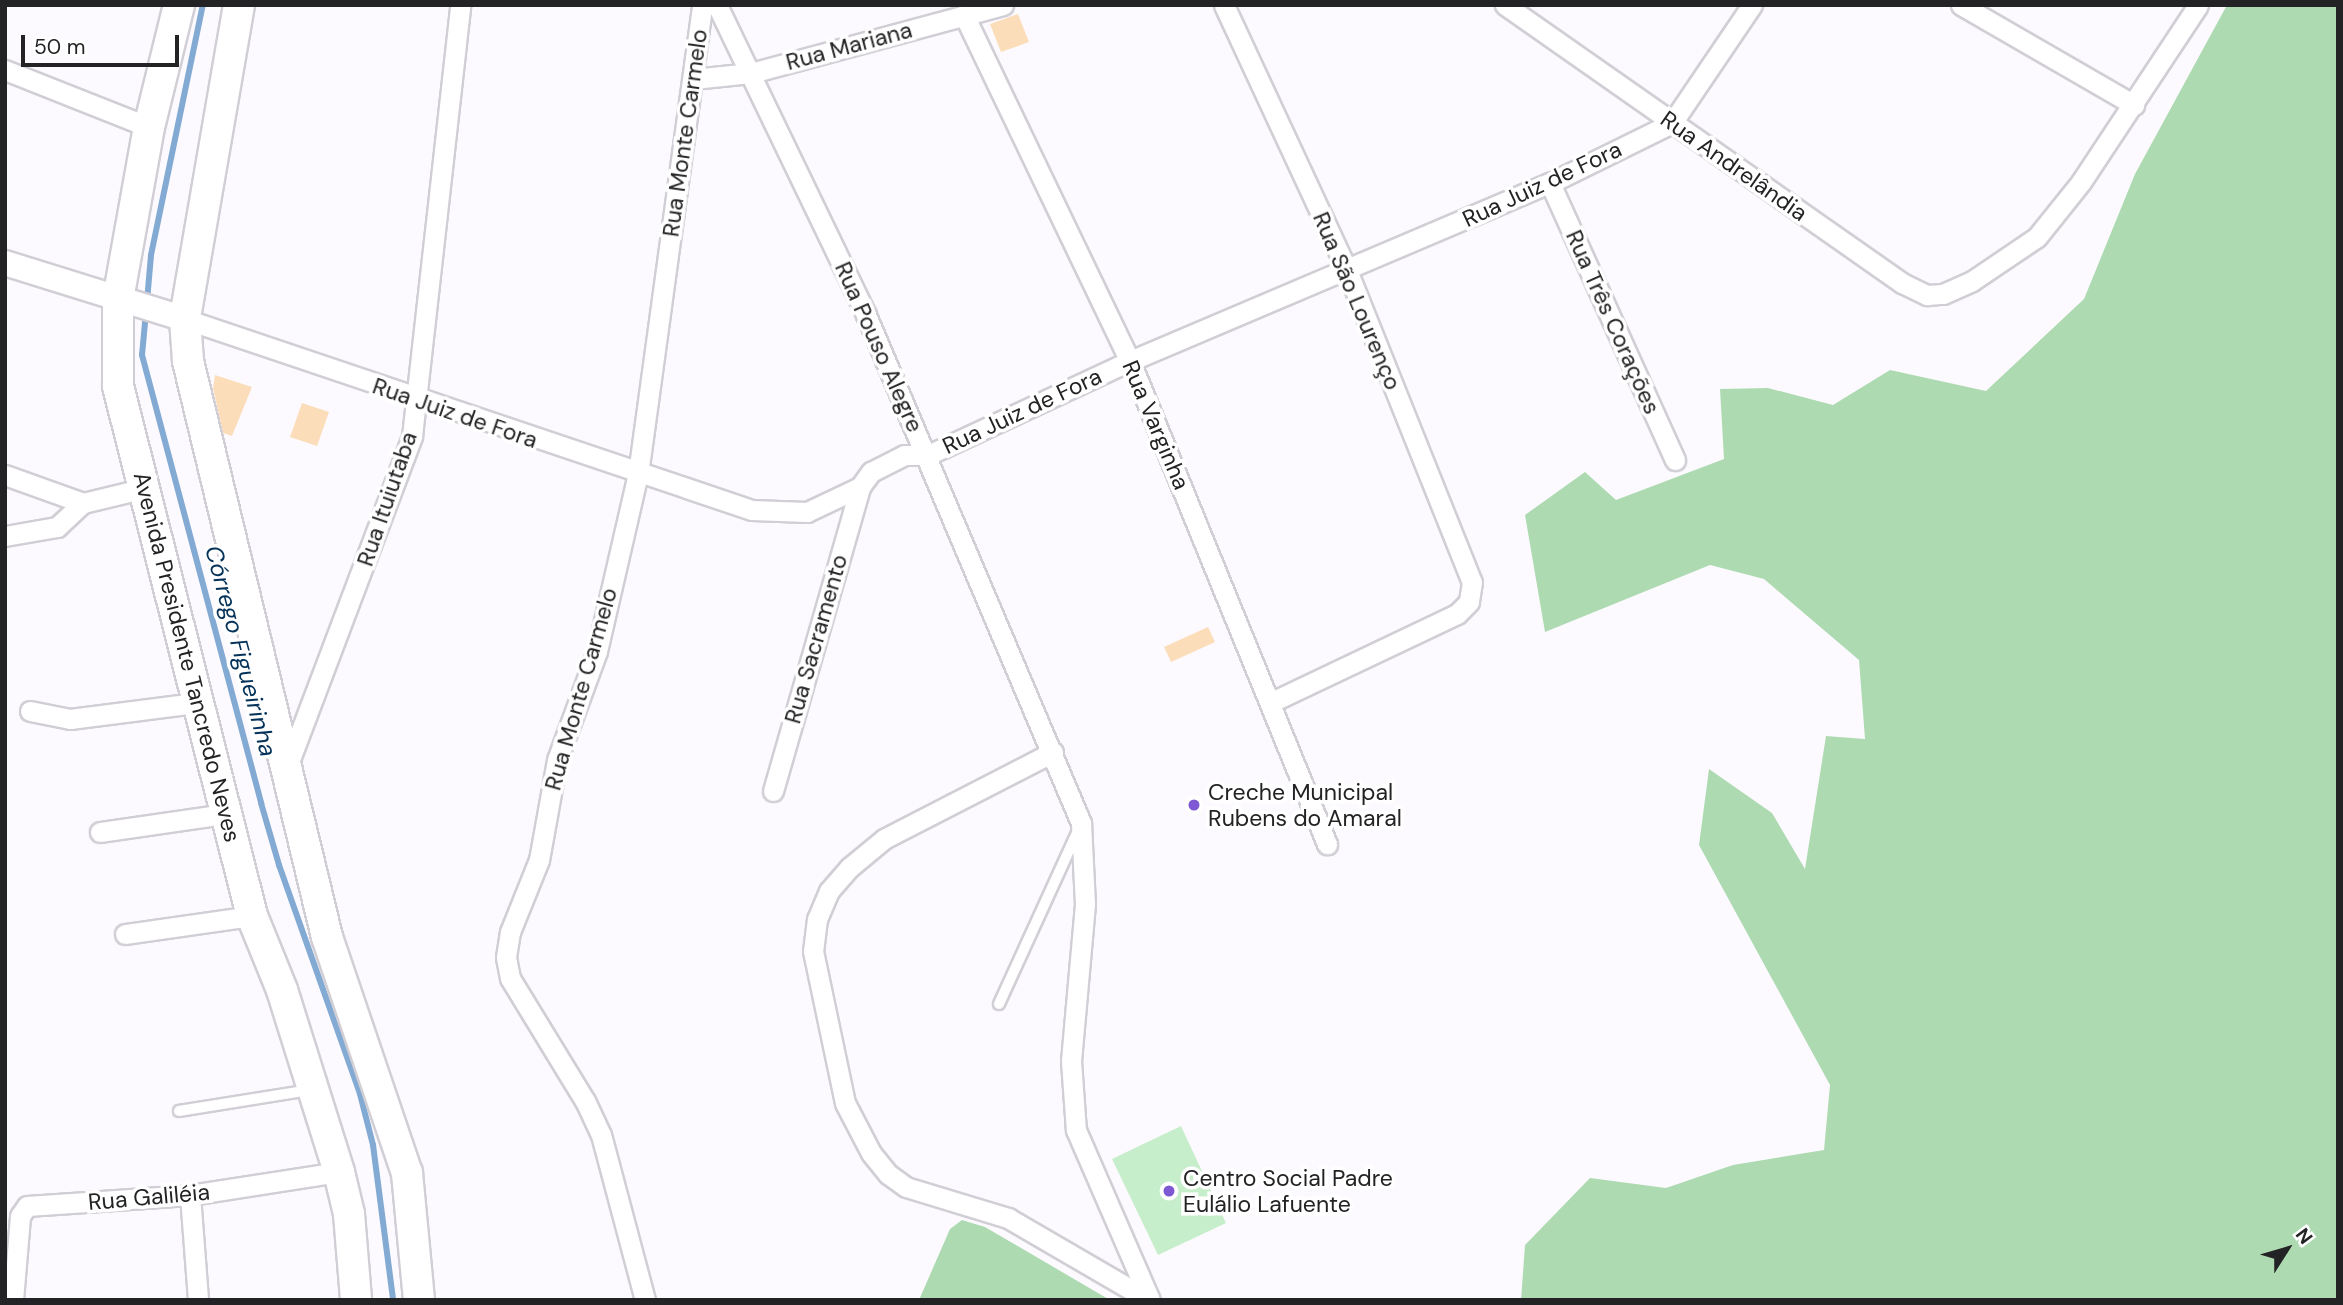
<!DOCTYPE html>
<html>
<head>
<meta charset="utf-8">
<style>
	body { margin:0 }
	#map { position:relative; width:2343px; height:1305px; overflow:hidden; background:#fcfaff; font-family:"DM Sans",sans-serif }
	div>[style] { position:absolute }
	[style*='--x'] { left:calc(var(--x)*1px); top:calc(var(--y)*1px); width:calc(var(--w)*1px); rotate:calc(var(--a)*1deg) }
	.green>* { inset:0; background:#c7eeca }
	.forest>* { inset:0; background:#aedab1 }
	.stream>* { height:6px; margin:-3px; padding:0 3px; transform-origin:3px; border-radius:3px; background:#83aad2 }
	.building>* { inset:0; background:#fcddba }
	.roads { filter:drop-shadow(2px 0 #d1ced5) drop-shadow(-2px 0 #d1ced5) drop-shadow(0 2px #d1ced5) drop-shadow(0 -2px #d1ced5) }
	.service>* { height:10px; margin:-5px; padding:0 5px; transform-origin:5px; border-radius:5px; background:#fff }
	.minor>* { height:19px; margin:-9.5px; padding:0 9.5px; transform-origin:9.5px; border-radius:9.5px; background:#fff }
	.tertiary>* { height:24px; margin:-12px; padding:0 12px; transform-origin:12px; border-radius:12px; background:#fff }
	.primary>* { height:30px; margin:-15px; padding:0 15px; transform-origin:15px; border-radius:15px; background:#fff }
	.dots>* { width:19px; height:19px; translate:-50% -50%; box-sizing:border-box; border:4px solid #fff; border-radius:50% }
	span { translate:-50% -50%; white-space:nowrap; text-align:center; line-height:1.15; -webkit-text-stroke:7px #fff; paint-order:stroke }
	.street-label { font-size:23px; color:#232224 }
	.poi-label { font-size:23px; color:#232224 }
	.left { translate:0 -50%; text-align:left }
	.water-label { font-size:24px; color:#043258; font-style:italic }
	.frame { position:absolute; inset:0; border:7px solid #232224; pointer-events:none }
	.north { position:absolute; left:2252px; top:1214px; width:70px; height:70px; -webkit-text-stroke:5px #fff; paint-order:stroke; rotate:53deg; font-size:19px; font-weight:700; line-height:28px; text-align:center; color:#232224 }
	.north::after { content:''; display:block; margin:auto; width:24px; height:32px; background:#232224; clip-path:polygon(50% 0,100% 100%,50% 72%,0 100%) }
	.scale { position:absolute; left:21px; top:35px; width:158px; height:32px; box-sizing:border-box; border:4px solid #232224; border-top:0; padding-left:9px; font-size:21px; line-height:24px; white-space:nowrap; color:#232224; -webkit-text-stroke:5px #fff; paint-order:stroke }
</style>
</head>
<body>
<div id="map">
	<div class="green">
		<div style="clip-path:polygon(1181px 1126px,1226px 1223px,1158px 1255px,1112px 1159px)"></div>
	</div>
	<div class="forest">
		<div style="clip-path:polygon(2227px 5px,2338px 5px,2338px 1300px,1521px 1300px,1525px 1245px,1590px 1178px,1666px 1188px,1733px 1165px,1824px 1150px,1830px 1085px,1699px 845px,1709px 769px,1772px 813px,1805px 869px,1826px 736px,1865px 739px,1859px 660px,1764px 579px,1710px 565px,1545px 632px,1525px 515px,1585px 472px,1616px 500px,1724px 459px,1720px 389px,1768px 388px,1833px 405px,1890px 370px,1986px 391px,2084px 299px,2135px 174px)"></div>
		<div style="clip-path:polygon(962px 1220px,985px 1227px,1110px 1300px,919px 1300px,950px 1229px)"></div>
	</div>
	<div class="stream">
		<div style="--x:147;--y:301;--w:46;--a:-85"></div>
		<div style="--x:151;--y:255;--w:255;--a:-78.3"></div>
		<div style="--x:146;--y:312;--w:43;--a:95.3"></div>
		<div style="--x:142;--y:355;--w:464;--a:75.1"></div>
		<div style="--x:261;--y:803;--w:65;--a:73.8"></div>
		<div style="--x:279;--y:865;--w:243;--a:70.5"></div>
		<div style="--x:360;--y:1094;--w:53;--a:75.7"></div>
		<div style="--x:373;--y:1145;--w:156;--a:82.6"></div>
	</div>
	<div class="building">
		<div style="clip-path:polygon(1018px 14px,1029px 42px,1001px 52px,990px 24px)"></div>
		<div style="clip-path:polygon(215px 375px,252px 387px,232px 436px,223px 433px,213px 388px)"></div>
		<div style="clip-path:polygon(302px 403px,329px 412px,317px 446px,290px 437px)"></div>
		<div style="clip-path:polygon(1208px 627px,1215px 642px,1171px 662px,1164px 647px)"></div>
	</div>
	<div class="roads">
		<div class="service">
			<div style="--x:999;--y:1004;--w:188;--a:-65.5"></div>
			<div style="--x:179;--y:1111;--w:133;--a:-9.1"></div>
		</div>
		<div class="minor">
			<div style="--x:717;--y:5;--w:344;--a:64.3"></div>
			<div style="--x:866;--y:315;--w:552;--a:67.06"></div>
			<div style="--x:1081;--y:823;--w:81;--a:87.2"></div>
			<div style="--x:1085;--y:904;--w:158;--a:95.1"></div>
			<div style="--x:1071;--y:1061;--w:69;--a:85.9"></div>
			<div style="--x:1076;--y:1130;--w:185;--a:66.5"></div>
			<div style="--x:1224;--y:5;--w:292;--a:65.1"></div>
			<div style="--x:1347;--y:270;--w:336;--a:68.2"></div>
			<div style="--x:1472;--y:582;--w:20;--a:99"></div>
			<div style="--x:1469;--y:602;--w:17;--a:135"></div>
			<div style="--x:1457;--y:614;--w:205;--a:154.6"></div>
			<div style="--x:1505;--y:5;--w:485;--a:35"></div>
			<div style="--x:1902;--y:283;--w:28;--a:26"></div>
			<div style="--x:1927;--y:295;--w:16;--a:-4"></div>
			<div style="--x:1943;--y:294;--w:32;--a:-24"></div>
			<div style="--x:1972;--y:281;--w:78;--a:-34.1"></div>
			<div style="--x:2037;--y:237;--w:70;--a:-51.3"></div>
			<div style="--x:2081;--y:182;--w:212;--a:-56.5"></div>
			<div style="--x:1961;--y:5;--w:200;--a:30"></div>
			<div style="--x:964;--y:15;--w:384;--a:64.4"></div>
			<div style="--x:1130;--y:361;--w:522;--a:67.81"></div>
			<div style="--x:5;--y:70;--w:155;--a:21.6"></div>
			<div style="--x:693;--y:79;--w:58;--a:-5.9"></div>
			<div style="--x:751;--y:73;--w:261;--a:-15.1"></div>
			<div style="--x:1550;--y:183;--w:304;--a:65.7"></div>
			<div style="--x:185;--y:319;--w:598;--a:18.62"></div>
			<div style="--x:752;--y:510;--w:55;--a:2.1"></div>
			<div style="--x:807;--y:512;--w:59;--a:-25.3"></div>
			<div style="--x:860;--y:487;--w:19;--a:-54"></div>
			<div style="--x:871;--y:472;--w:37;--a:-27"></div>
			<div style="--x:904;--y:455;--w:24;--a:0"></div>
			<div style="--x:928;--y:455;--w:223;--a:-25"></div>
			<div style="--x:1130;--y:361;--w:456;--a:-23"></div>
			<div style="--x:1550;--y:183;--w:136;--a:-26.2"></div>
			<div style="--x:1672;--y:123;--w:143;--a:-55.9"></div>
			<div style="--x:5;--y:475;--w:83;--a:19.7"></div>
			<div style="--x:83;--y:503;--w:64;--a:-13.6"></div>
			<div style="--x:5;--y:536;--w:53;--a:-9.8"></div>
			<div style="--x:57;--y:527;--w:35;--a:-43"></div>
			<div style="--x:30;--y:711;--w:41;--a:11.3"></div>
			<div style="--x:70;--y:719;--w:126;--a:-7.3"></div>
			<div style="--x:1053;--y:752;--w:190;--a:152.8"></div>
			<div style="--x:884;--y:839;--w:45;--a:140.4"></div>
			<div style="--x:849;--y:868;--w:30;--a:131"></div>
			<div style="--x:829;--y:891;--w:30;--a:113"></div>
			<div style="--x:817;--y:919;--w:32;--a:97"></div>
			<div style="--x:813;--y:951;--w:155;--a:78.1"></div>
			<div style="--x:845;--y:1103;--w:56;--a:62.5"></div>
			<div style="--x:871;--y:1153;--w:27;--a:51"></div>
			<div style="--x:888;--y:1174;--w:22;--a:36"></div>
			<div style="--x:906;--y:1187;--w:107;--a:16.9"></div>
			<div style="--x:1008;--y:1218;--w:163;--a:30.2"></div>
			<div style="--x:286;--y:770;--w:357;--a:-69.3"></div>
			<div style="--x:412;--y:436;--w:434;--a:-83.6"></div>
			<div style="--x:773;--y:791;--w:316;--a:-74"></div>
			<div style="--x:100;--y:832;--w:126;--a:-8.2"></div>
			<div style="--x:125;--y:934;--w:128;--a:-8.1"></div>
			<div style="--x:190;--y:1195;--w:105;--a:85.6"></div>
			<div style="--x:13;--y:1300;--w:84;--a:-85.2"></div>
			<div style="--x:20;--y:1216;--w:12;--a:-55"></div>
			<div style="--x:27;--y:1206;--w:163;--a:-3.9"></div>
			<div style="--x:190;--y:1195;--w:151;--a:-8.8"></div>
			<div style="--x:645;--y:1300;--w:171;--a:-104.9"></div>
			<div style="--x:601;--y:1135;--w:38;--a:-115"></div>
			<div style="--x:585;--y:1101;--w:144;--a:-121.4"></div>
			<div style="--x:510;--y:978;--w:21;--a:-101"></div>
			<div style="--x:506;--y:957;--w:25;--a:-81"></div>
			<div style="--x:510;--y:932;--w:78;--a:-68.1"></div>
			<div style="--x:539;--y:860;--w:102;--a:-79.8"></div>
			<div style="--x:557;--y:760;--w:116;--a:-69.8"></div>
			<div style="--x:597;--y:651;--w:182;--a:-77"></div>
			<div style="--x:638;--y:474;--w:473;--a:-82.2"></div>
		</div>
		<div class="tertiary">
			<div style="--x:5;--y:263;--w:189;--a:17.3"></div>
		</div>
		<div class="primary">
			<div style="--x:179;--y:5;--w:126;--a:103.8"></div>
			<div style="--x:149;--y:127;--w:175;--a:100.2"></div>
			<div style="--x:118;--y:299;--w:87;--a:90"></div>
			<div style="--x:118;--y:386;--w:547;--a:75.81"></div>
			<div style="--x:252;--y:916;--w:80;--a:67.9"></div>
			<div style="--x:282;--y:990;--w:191;--a:72.6"></div>
			<div style="--x:339;--y:1172;--w:43;--a:76.6"></div>
			<div style="--x:349;--y:1214;--w:86;--a:85.3"></div>
			<div style="--x:239;--y:5;--w:319;--a:99.8"></div>
			<div style="--x:185;--y:319;--w:42;--a:85.9"></div>
			<div style="--x:188;--y:361;--w:593;--a:76.43"></div>
			<div style="--x:327;--y:937;--w:249;--a:71.3"></div>
			<div style="--x:407;--y:1173;--w:128;--a:84.6"></div>
		</div>
	</div>
	<div class="dots">
		<div style="left:1194px;top:805px;background:#7e59d3"></div>
		<div style="left:1169px;top:1191px;background:#7e59d3"></div>
	</div>
	<div class="street-label">
		<span style="left:849px;top:46px;rotate:-15deg">Rua Mariana</span>
		<span style="left:685px;top:133px;rotate:-82deg">Rua Monte Carmelo</span>
		<span style="left:1734px;top:166px;rotate:35deg">Rua Andrelândia</span>
		<span style="left:1542px;top:184px;rotate:-25deg">Rua Juiz de Fora</span>
		<span style="left:1357px;top:301px;rotate:67deg">Rua São Lourenço</span>
		<span style="left:1613px;top:322px;rotate:66deg">Rua Três Corações</span>
		<span style="left:879px;top:347px;rotate:66deg">Rua Pouso Alegre</span>
		<span style="left:1022px;top:411px;rotate:-25deg">Rua Juiz de Fora</span>
		<span style="left:455px;top:413px;rotate:19deg">Rua Juiz de Fora</span>
		<span style="left:1156px;top:425px;rotate:67deg">Rua Varginha</span>
		<span style="left:387px;top:499px;rotate:-71deg">Rua Ituiutaba</span>
		<span style="left:816px;top:639px;rotate:-74deg">Rua Sacramento</span>
		<span style="left:187px;top:657px;rotate:76deg">Avenida Presidente Tancredo Neves</span>
		<span style="left:581px;top:689px;rotate:-74deg">Rua Monte Carmelo</span>
		<span style="left:149px;top:1197px;rotate:-5deg">Rua Galiléia</span>
	</div>
	<div class="poi-label">
		<span class="left" style="left:1208px;top:805px">Creche Municipal<br>Rubens do Amaral</span>
		<span class="left" style="left:1183px;top:1191px">Centro Social Padre<br>Eulálio Lafuente</span>
	</div>
	<div class="water-label">
		<span style="left:241px;top:651px;rotate:75deg">Córrego Figueirinha</span>
	</div>
	<div class="frame"></div>
	<div class="north">N</div>
	<div class="scale">50 m</div>
</div>
</body>
</html>
